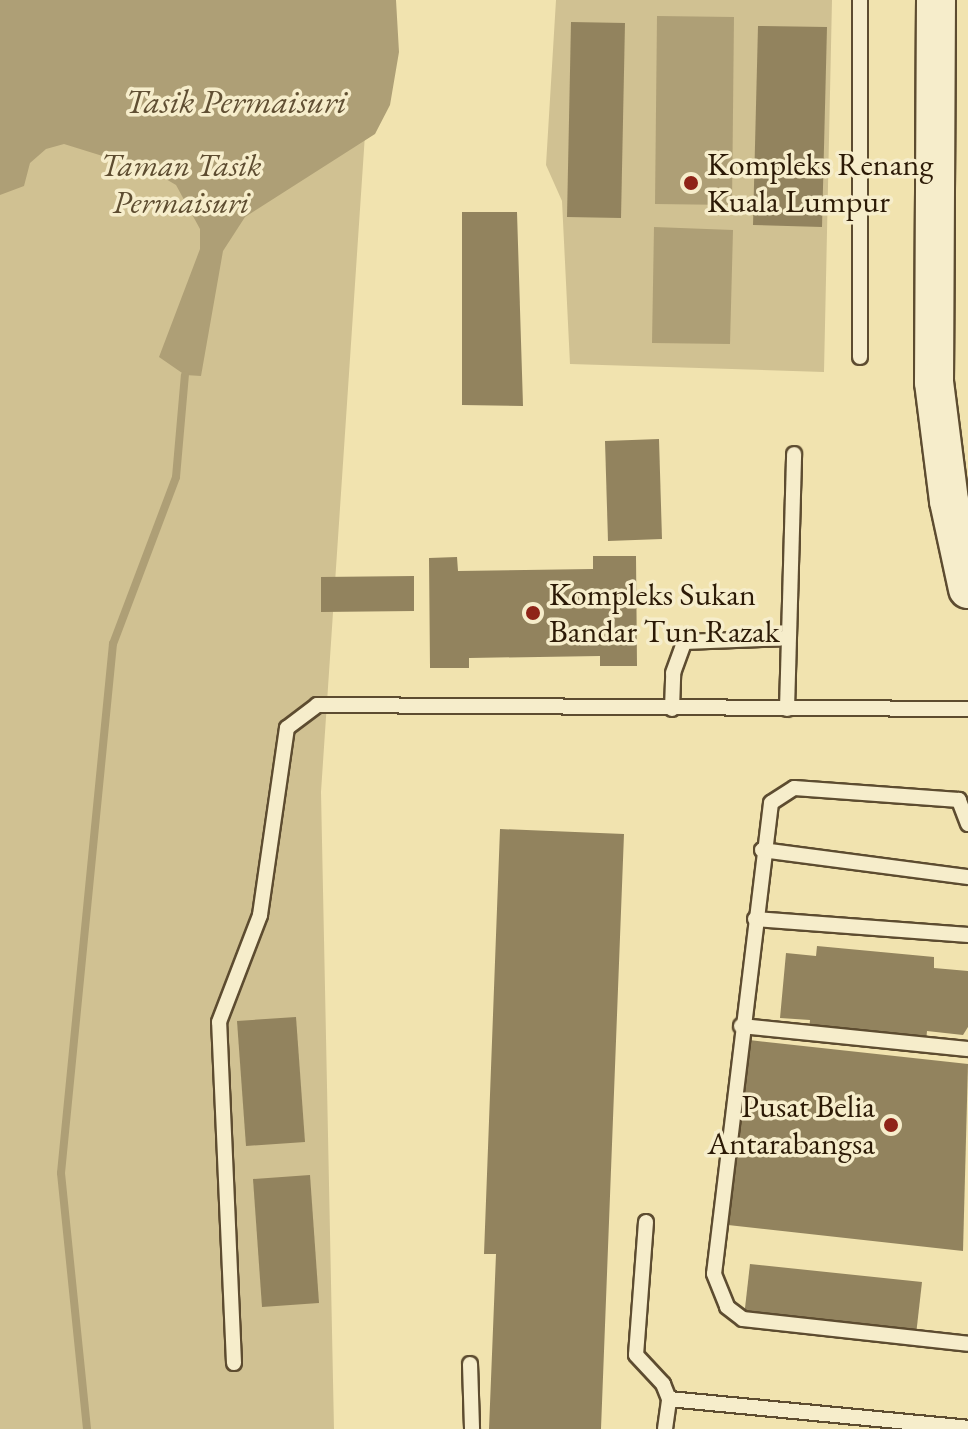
<!DOCTYPE html>
<html>
<head>
<meta charset="utf-8">
<style>
	body { margin:0 }
	#map { position:relative; width:968px; height:1429px; overflow:hidden; background:#f1e3af; font-family:"EB Garamond",serif }
	div>[style] { position:absolute }
	[style*='--x'] { left:calc(var(--x)*1px); top:calc(var(--y)*1px); width:calc(var(--w)*1px); rotate:calc(var(--a)*1deg) }
	.green>* { inset:0; background:#d0c192 }
	.water>* { inset:0; background:#ae9f76 }
	.stream>* { height:8px; margin:-4px; padding:0 4px; transform-origin:4px; border-radius:4px; background:#ae9f76 }
	.building>* { inset:0; background:#92835e }
	.roads { filter:drop-shadow(2px 0 #5d4c30) drop-shadow(-2px 0 #5d4c30) drop-shadow(0 2px #5d4c30) drop-shadow(0 -2px #5d4c30) }
	.lane>* { height:14px; margin:-7px; padding:0 7px; transform-origin:7px; border-radius:7px; background:#f6edcb }
	.secondary>* { height:38px; margin:-19px; padding:0 19px; transform-origin:19px; border-radius:19px; background:#f6edcb }
	.dots>* { width:22px; height:22px; translate:-50% -50%; box-sizing:border-box; border:4px solid #f6edcb; border-radius:50% }
	span { translate:-50% -50%; white-space:nowrap; text-align:center; line-height:1.15; -webkit-text-stroke:7px #f6edcb; paint-order:stroke }
	.poi-label { font-size:32px; color:#2c1a06 }
	.left { translate:0 -50%; text-align:left }
	.right { translate:-100% -50%; text-align:right }
	.park-label { font-size:32px; color:#5d4c30; font-style:italic }
	.water-label { font-size:34px; color:#604f33; font-style:italic }
</style>
</head>
<body>
<div id="map">
	<div class="green">
		<div style="clip-path:polygon(0 0,374px 0,321px 792px,334px 1429px,0 1429px)"></div>
		<div style="clip-path:polygon(556px 0,832px 0,824px 372px,570px 364px,562px 201px,546px 165px)"></div>
	</div>
	<div class="water">
		<div style="clip-path:polygon(0 0,396px 0,399px 52px,390px 105px,375px 134px,245px 217px,223px 251px,201px 376px,185px 375px,159px 357px,200px 249px,200px 229px,176px 185px,154px 172px,64px 144px,46px 149px,30px 163px,24px 186px,0 195px)"></div>
		<div style="clip-path:polygon(657px 16px,734px 17px,732px 205px,655px 204px)"></div>
		<div style="clip-path:polygon(654px 227px,733px 230px,730px 344px,652px 343px)"></div>
	</div>
	<div class="stream">
		<div style="--x:87;--y:1429;--w:257;--a:-95.8"></div>
		<div style="--x:61;--y:1173;--w:532;--a:-84.39"></div>
		<div style="--x:113;--y:644;--w:178;--a:-69.3"></div>
		<div style="--x:176;--y:477;--w:102;--a:-85"></div>
	</div>
	<div class="building">
		<div style="clip-path:polygon(571px 22px,625px 23px,621px 218px,567px 217px)"></div>
		<div style="clip-path:polygon(758px 26px,827px 27px,822px 227px,753px 225px)"></div>
		<div style="clip-path:polygon(462px 212px,517px 212px,523px 406px,462px 405px)"></div>
		<div style="clip-path:polygon(659px 439px,662px 539px,608px 541px,605px 441px)"></div>
		<div style="clip-path:polygon(593px 556px,636px 556px,637px 666px,600px 666px,600px 656px,469px 658px,469px 668px,430px 668px,429px 558px,457px 557px,458px 571px,593px 569px)"></div>
		<div style="clip-path:polygon(414px 576px,414px 611px,321px 612px,321px 577px)"></div>
		<div style="clip-path:polygon(500px 829px,624px 834px,601px 1429px,489px 1429px,496px 1254px,484px 1254px)"></div>
		<div style="clip-path:polygon(817px 946px,934px 957px,934px 968px,968px 971px,968px 1027px,963px 1035px,927px 1031px,926px 1042px,809px 1031px,810px 1020px,780px 1018px,786px 953px,816px 956px)"></div>
		<div style="clip-path:polygon(296px 1017px,305px 1142px,246px 1146px,237px 1021px)"></div>
		<div style="clip-path:polygon(749px 1040px,968px 1064px,963px 1251px,728px 1225px)"></div>
		<div style="clip-path:polygon(310px 1175px,319px 1303px,262px 1307px,253px 1179px)"></div>
		<div style="clip-path:polygon(750px 1264px,922px 1282px,916px 1335px,744px 1317px)"></div>
	</div>
	<div class="roads">
		<div class="lane">
			<div style="--x:860;--y:0;--w:357;--a:90"></div>
			<div style="--x:672;--y:709;--w:36;--a:-88"></div>
			<div style="--x:673;--y:673;--w:33;--a:-70"></div>
			<div style="--x:684;--y:642;--w:104;--a:-2.2"></div>
			<div style="--x:787;--y:709;--w:255;--a:-88.4"></div>
			<div style="--x:968;--y:824;--w:26;--a:-111"></div>
			<div style="--x:959;--y:800;--w:165;--a:-175.8"></div>
			<div style="--x:794;--y:788;--w:27;--a:147"></div>
			<div style="--x:771;--y:803;--w:474;--a:96.9"></div>
			<div style="--x:714;--y:1274;--w:35;--a:68"></div>
			<div style="--x:727;--y:1307;--w:20;--a:37"></div>
			<div style="--x:743;--y:1319;--w:226;--a:6.3"></div>
			<div style="--x:762;--y:850;--w:208;--a:7.5"></div>
			<div style="--x:755;--y:919;--w:214;--a:4.3"></div>
			<div style="--x:741;--y:1026;--w:228;--a:5.8"></div>
			<div style="--x:646;--y:1222;--w:133;--a:94.3"></div>
			<div style="--x:636;--y:1355;--w:40;--a:47"></div>
			<div style="--x:663;--y:1384;--w:16;--a:68"></div>
			<div style="--x:234;--y:1363;--w:341;--a:-92.5"></div>
			<div style="--x:219;--y:1022;--w:115;--a:-69"></div>
			<div style="--x:260;--y:915;--w:189;--a:-81.8"></div>
			<div style="--x:287;--y:728;--w:38;--a:-37"></div>
			<div style="--x:317;--y:705;--w:651;--a:0.35"></div>
			<div style="--x:470;--y:1364;--w:65;--a:88.2"></div>
			<div style="--x:665;--y:1429;--w:30;--a:-82"></div>
			<div style="--x:669;--y:1399;--w:300;--a:5.5"></div>
		</div>
		<div class="secondary">
			<div style="--x:936;--y:0;--w:382;--a:90.3"></div>
			<div style="--x:934;--y:382;--w:120;--a:82.8"></div>
			<div style="--x:949;--y:501;--w:90;--a:77.8"></div>
		</div>
	</div>
	<div class="dots">
		<div style="left:691px;top:183px;background:#8f2418"></div>
		<div style="left:533px;top:613px;background:#8f2418"></div>
		<div style="left:891px;top:1125px;background:#8f2418"></div>
	</div>
	<div class="poi-label">
		<span class="left" style="left:707px;top:183px">Kompleks Renang<br>Kuala Lumpur</span>
		<span class="left" style="left:549px;top:613px">Kompleks Sukan<br>Bandar Tun Razak</span>
		<span class="right" style="left:875px;top:1125px">Pusat Belia<br>Antarabangsa</span>
	</div>
	<div class="park-label">
		<span style="left:181px;top:184px">Taman Tasik<br>Permaisuri</span>
	</div>
	<div class="water-label">
		<span style="left:236px;top:102px">Tasik Permaisuri</span>
	</div>
</div>
</body>
</html>
